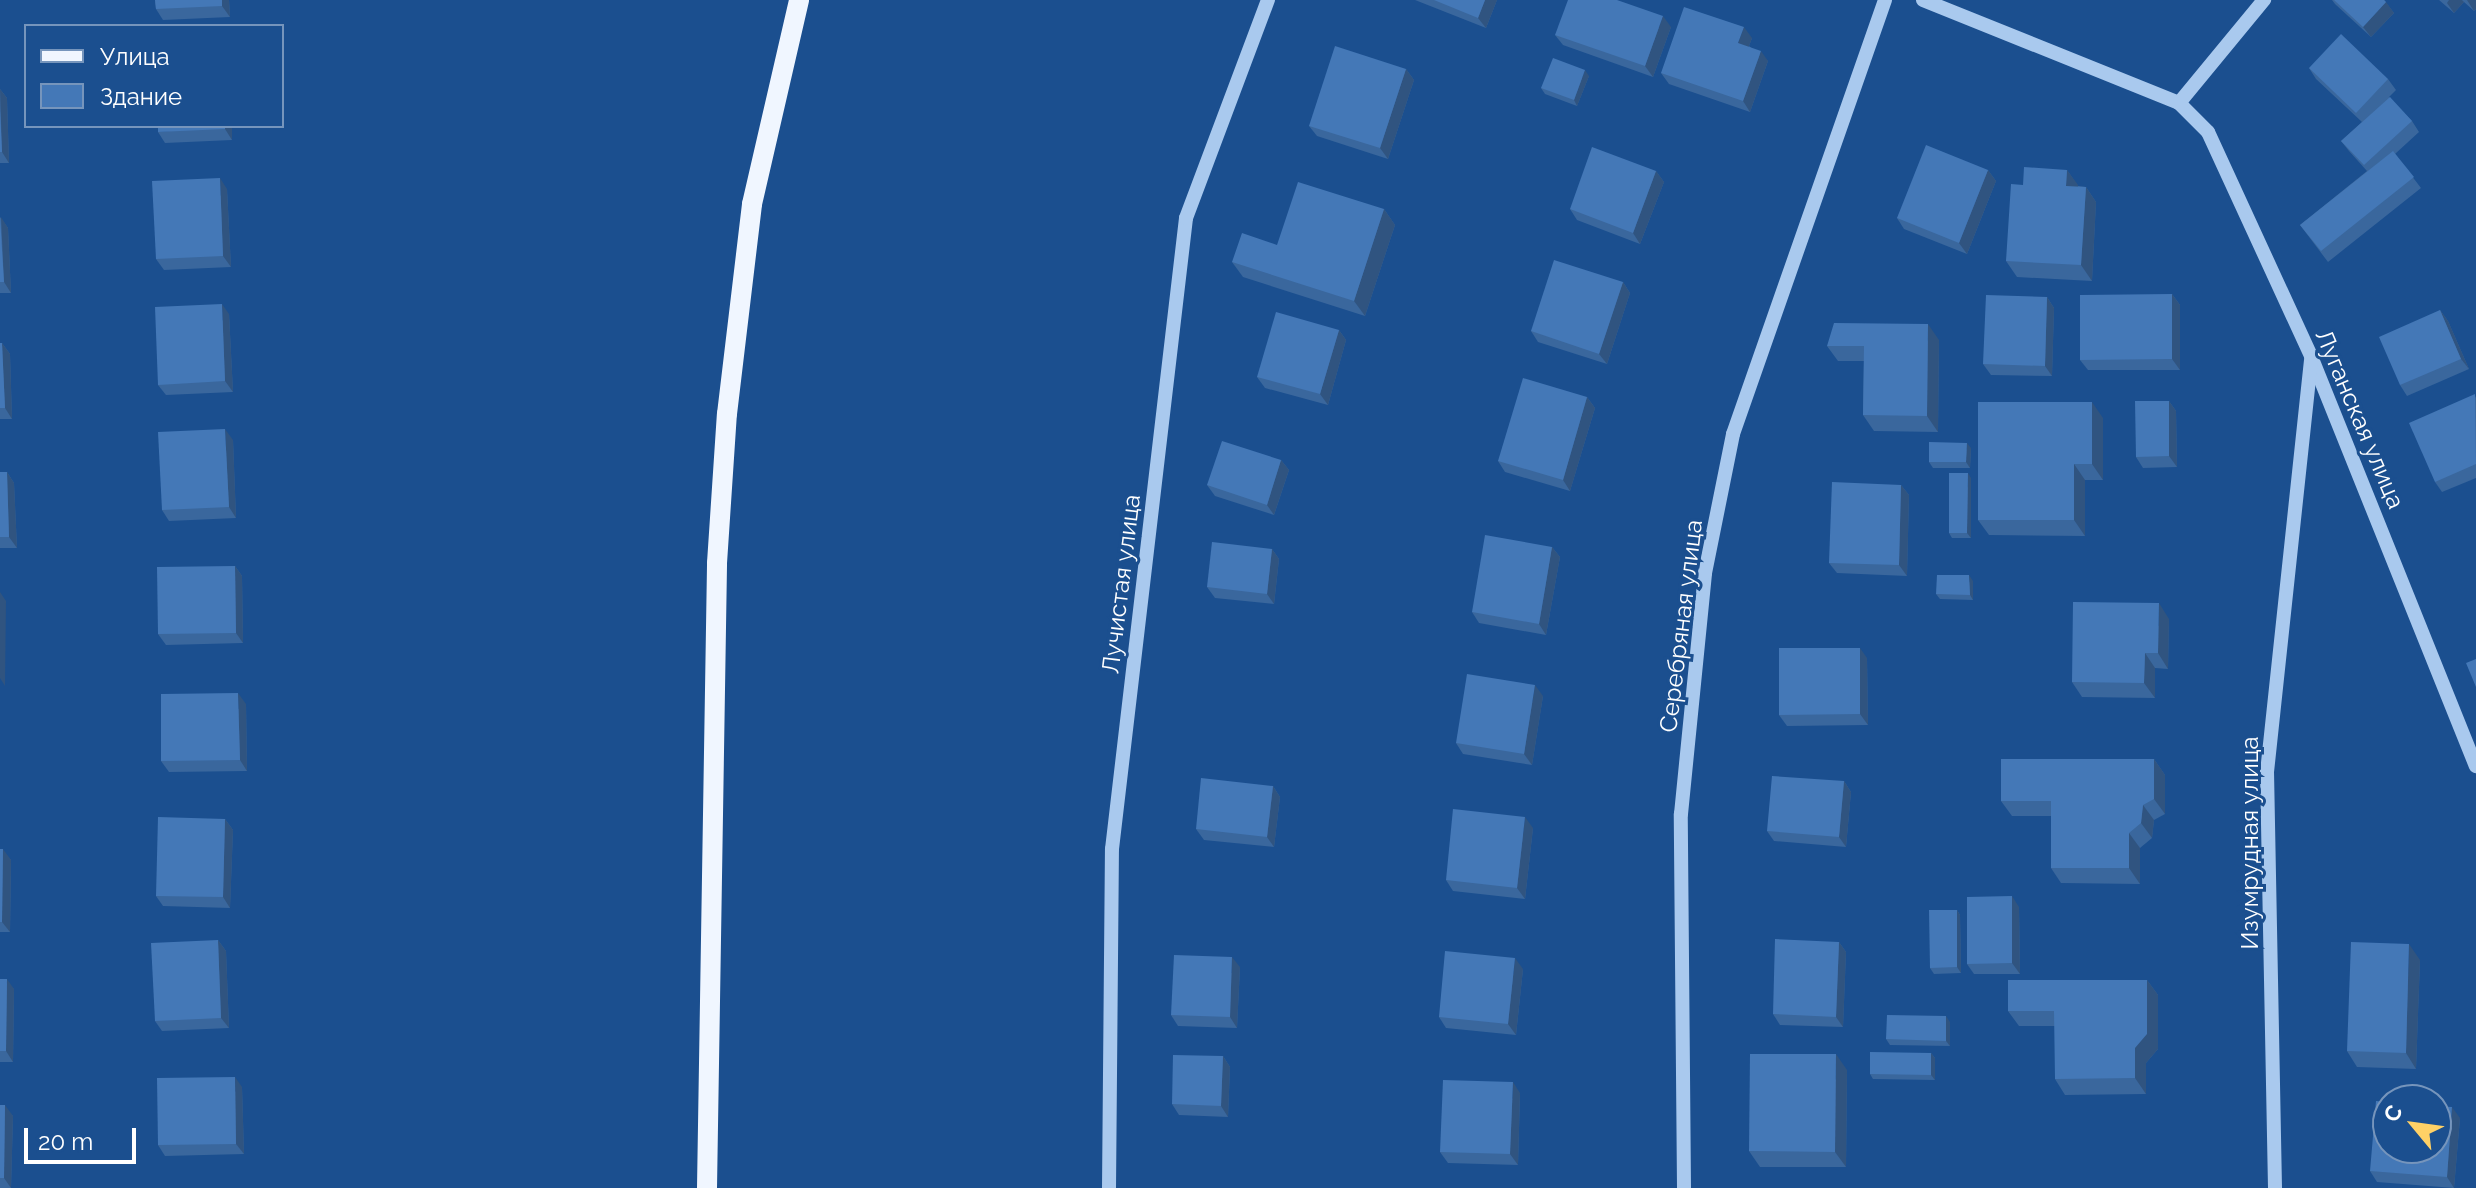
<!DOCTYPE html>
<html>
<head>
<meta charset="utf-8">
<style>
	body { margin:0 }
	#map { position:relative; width:2476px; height:1188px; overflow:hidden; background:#1b4f8f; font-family:Raleway,sans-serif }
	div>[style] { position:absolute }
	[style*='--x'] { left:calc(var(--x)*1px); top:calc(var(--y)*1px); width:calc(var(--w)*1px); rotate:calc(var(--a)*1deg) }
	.minor>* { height:14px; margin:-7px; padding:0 7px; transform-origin:7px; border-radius:7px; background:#a9c9ee }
	.major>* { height:20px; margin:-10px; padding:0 10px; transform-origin:10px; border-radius:10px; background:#f0f6ff }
	.wall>* { inset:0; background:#3a679d }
	.shaded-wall>* { inset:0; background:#305480 }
	.building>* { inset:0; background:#4478b7 }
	span { translate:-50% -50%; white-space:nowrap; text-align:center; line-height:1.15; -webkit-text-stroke:6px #1b4f8f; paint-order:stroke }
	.street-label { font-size:24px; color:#fff }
	.legend { position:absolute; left:24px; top:24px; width:260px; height:104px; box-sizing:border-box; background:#1b4f8f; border:2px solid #7695bc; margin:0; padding:10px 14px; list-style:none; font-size:24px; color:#fff }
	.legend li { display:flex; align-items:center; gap:16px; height:40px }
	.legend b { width:40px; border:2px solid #7695bc }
	.north { position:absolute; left:2372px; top:1084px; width:80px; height:80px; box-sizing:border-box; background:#1b4f8f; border:2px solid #7695bc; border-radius:50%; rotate:299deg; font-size:22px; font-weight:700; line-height:32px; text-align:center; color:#fff }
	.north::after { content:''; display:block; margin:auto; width:28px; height:36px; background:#ffd166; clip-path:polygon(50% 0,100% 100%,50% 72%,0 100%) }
	.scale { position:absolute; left:24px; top:1128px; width:112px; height:36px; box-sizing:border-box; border:4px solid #fff; border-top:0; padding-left:10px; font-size:24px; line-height:28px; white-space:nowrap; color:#fff; -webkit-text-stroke:6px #1b4f8f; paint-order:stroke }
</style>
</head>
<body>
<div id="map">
	<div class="minor">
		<div style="--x:1923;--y:0;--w:276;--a:21.9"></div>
		<div style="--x:2179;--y:103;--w:41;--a:45"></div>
		<div style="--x:2208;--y:132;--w:247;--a:65.3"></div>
		<div style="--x:2311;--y:356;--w:442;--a:68.1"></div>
		<div style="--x:2179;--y:103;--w:134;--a:-50.5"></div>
		<div style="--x:1109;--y:1188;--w:339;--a:-89.5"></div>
		<div style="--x:1112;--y:849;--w:635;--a:-83.31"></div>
		<div style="--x:1186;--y:218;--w:233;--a:-69.4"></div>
		<div style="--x:1684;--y:1188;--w:374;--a:-90.5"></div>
		<div style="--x:1681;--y:814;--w:242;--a:-84.3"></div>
		<div style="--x:1705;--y:573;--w:142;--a:-78.6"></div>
		<div style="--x:1733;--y:434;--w:460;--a:-70.7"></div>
		<div style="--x:2275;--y:1188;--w:416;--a:-91.1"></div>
		<div style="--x:2267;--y:772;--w:414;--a:-83.9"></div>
	</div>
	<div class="major">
		<div style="--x:707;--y:1188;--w:625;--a:-89.08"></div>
		<div style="--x:717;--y:563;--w:149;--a:-86.2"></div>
		<div style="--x:727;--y:414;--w:211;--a:-83.2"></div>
		<div style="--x:752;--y:204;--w:209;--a:-77"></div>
	</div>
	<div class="wall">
		<div style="clip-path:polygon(155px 0,229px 0,230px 17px,163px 20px,156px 9px)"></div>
		<div style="clip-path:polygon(1415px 0,1497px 0,1486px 28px)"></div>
		<div style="clip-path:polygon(2332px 0,2384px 0,2394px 13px,2371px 37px,2335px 4px)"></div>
		<div style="clip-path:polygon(2439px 0,2476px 0,2476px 9px,2474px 11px,2464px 2px,2454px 13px)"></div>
		<div style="clip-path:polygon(1671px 27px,1653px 77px,1563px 45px,1555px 35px)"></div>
		<div style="clip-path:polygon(1752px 38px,1749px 46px,1768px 61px,1750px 112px,1669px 84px,1661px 73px)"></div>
		<div style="clip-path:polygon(2309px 68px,2388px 79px,2396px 90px,2389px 97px,2412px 121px,2419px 132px,2395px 154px,2421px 188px,2328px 262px,2300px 225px,2367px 171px,2349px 151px,2341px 141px,2362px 122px,2316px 79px)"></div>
		<div style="clip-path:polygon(1406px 69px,1414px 80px,1388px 159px,1317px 136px,1309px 126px)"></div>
		<div style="clip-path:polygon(1589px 76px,1577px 106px,1545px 94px,1541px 88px)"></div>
		<div style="clip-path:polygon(0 89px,7px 98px,9px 163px,0 163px)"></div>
		<div style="clip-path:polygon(232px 126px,232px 140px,165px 143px,158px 132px)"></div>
		<div style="clip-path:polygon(1988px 170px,1996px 181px,1967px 254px,1904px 229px,1897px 218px)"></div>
		<div style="clip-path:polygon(2067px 170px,2078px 186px,2086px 187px,2096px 202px,2092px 281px,2017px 277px,2006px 261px,2023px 185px)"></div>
		<div style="clip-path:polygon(1656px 171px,1664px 182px,1640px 244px,1577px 220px,1570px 209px)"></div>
		<div style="clip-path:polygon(227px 189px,231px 267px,164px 270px,156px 259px)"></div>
		<div style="clip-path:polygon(1384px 209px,1395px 225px,1365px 316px,1243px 277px,1232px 262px,1277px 245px)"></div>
		<div style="clip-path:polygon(0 217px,8px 228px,11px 293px,0 293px)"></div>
		<div style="clip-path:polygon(1623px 282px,1630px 293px,1607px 364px,1538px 342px,1531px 331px)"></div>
		<div style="clip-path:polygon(2172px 294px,2180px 305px,2180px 370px,2088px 370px,2080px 360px)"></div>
		<div style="clip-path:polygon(2047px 297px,2054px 308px,2052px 376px,1991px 375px,1983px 364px)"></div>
		<div style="clip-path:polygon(2440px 310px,2448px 321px,2469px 369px,2407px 396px,2400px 385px)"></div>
		<div style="clip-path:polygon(229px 314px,233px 392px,166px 395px,158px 385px)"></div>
		<div style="clip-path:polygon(1339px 330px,1346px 340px,1328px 405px,1265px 388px,1257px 377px)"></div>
		<div style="clip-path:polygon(1939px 340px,1938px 432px,1874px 431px,1863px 415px,1864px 361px,1838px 361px,1827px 346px)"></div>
		<div style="clip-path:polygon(0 343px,2px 343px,10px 354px,12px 419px,0 419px)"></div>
		<div style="clip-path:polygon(2476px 396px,2476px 478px,2442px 492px,2435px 482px)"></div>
		<div style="clip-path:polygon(1587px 397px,1595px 408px,1570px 491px,1505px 472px,1498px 461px)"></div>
		<div style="clip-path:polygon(2169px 401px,2176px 411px,2177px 467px,2143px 468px,2136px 457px)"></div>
		<div style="clip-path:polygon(2103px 418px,2103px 480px,2085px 480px,2085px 536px,1989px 535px,1978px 520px)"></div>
		<div style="clip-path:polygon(233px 440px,236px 518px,169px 521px,162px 510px)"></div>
		<div style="clip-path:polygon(1971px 448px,1970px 468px,1933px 468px,1929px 462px)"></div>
		<div style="clip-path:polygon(1281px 460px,1289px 470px,1274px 515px,1215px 496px,1207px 485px)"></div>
		<div style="clip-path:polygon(0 472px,7px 472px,14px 483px,17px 548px,0 548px)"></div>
		<div style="clip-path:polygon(1971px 478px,1971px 538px,1952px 538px,1949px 533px)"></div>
		<div style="clip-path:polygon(1901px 485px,1909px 495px,1907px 576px,1837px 573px,1829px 563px)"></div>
		<div style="clip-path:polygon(1552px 547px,1560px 557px,1546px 635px,1479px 623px,1472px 612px)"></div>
		<div style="clip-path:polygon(1272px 549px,1279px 559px,1274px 604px,1215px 598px,1207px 587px)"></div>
		<div style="clip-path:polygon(235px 566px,242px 576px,243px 643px,166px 645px,158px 634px)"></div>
		<div style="clip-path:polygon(1973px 581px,1973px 600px,1940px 599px,1936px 594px)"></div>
		<div style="clip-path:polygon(2169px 619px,2168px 669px,2155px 668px,2155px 698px,2082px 697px,2072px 682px)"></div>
		<div style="clip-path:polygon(1867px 658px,1868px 725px,1787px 726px,1779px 715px)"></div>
		<div style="clip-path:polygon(1543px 696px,1532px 765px,1463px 754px,1456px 743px)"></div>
		<div style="clip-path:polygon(246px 704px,247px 771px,169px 772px,161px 761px)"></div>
		<div style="clip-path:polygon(2154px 759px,2165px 775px,2165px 814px,2154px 820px,2152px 838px,2140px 848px,2140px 884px,2061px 883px,2051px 868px,2051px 816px,2012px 816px,2001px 801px)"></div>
		<div style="clip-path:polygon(1844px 781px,1851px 792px,1846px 847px,1774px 841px,1767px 831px)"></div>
		<div style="clip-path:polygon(1273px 786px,1280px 797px,1274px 847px,1204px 840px,1196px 829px)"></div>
		<div style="clip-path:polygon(225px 819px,233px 830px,230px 908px,163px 906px,156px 896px)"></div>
		<div style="clip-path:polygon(1533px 828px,1525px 899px,1453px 891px,1446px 880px)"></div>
		<div style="clip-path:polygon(0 849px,11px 860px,10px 932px,0 932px)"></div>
		<div style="clip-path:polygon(2019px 907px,2020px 974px,1974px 974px,1967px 964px)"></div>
		<div style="clip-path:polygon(1957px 910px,1960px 915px,1961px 973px,1934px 974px,1930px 968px)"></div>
		<div style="clip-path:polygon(218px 940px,226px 951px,229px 1028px,162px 1031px,155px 1021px)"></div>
		<div style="clip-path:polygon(1839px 942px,1846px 952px,1843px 1027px,1780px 1025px,1773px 1014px)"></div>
		<div style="clip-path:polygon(2420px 960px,2416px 1069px,2357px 1067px,2347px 1051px)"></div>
		<div style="clip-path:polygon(1240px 967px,1237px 1028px,1178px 1026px,1171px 1015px)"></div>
		<div style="clip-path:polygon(1523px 969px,1516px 1035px,1446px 1028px,1439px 1017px)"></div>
		<div style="clip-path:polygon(0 979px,14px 989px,13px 1062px,0 1062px)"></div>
		<div style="clip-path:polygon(2147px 980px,2158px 995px,2158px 1049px,2146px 1063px,2146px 1094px,2065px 1095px,2055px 1079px,2055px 1026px,2019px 1026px,2008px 1011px)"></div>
		<div style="clip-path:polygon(1950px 1022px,1950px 1046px,1890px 1045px,1886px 1039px)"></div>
		<div style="clip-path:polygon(1931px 1053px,1935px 1058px,1935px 1080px,1873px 1079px,1870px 1074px)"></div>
		<div style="clip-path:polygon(1223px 1056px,1230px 1067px,1228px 1117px,1179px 1115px,1172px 1104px)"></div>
		<div style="clip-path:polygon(1847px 1070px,1846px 1167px,1760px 1167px,1749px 1151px)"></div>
		<div style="clip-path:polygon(242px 1087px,244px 1154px,165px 1156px,158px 1145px)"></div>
		<div style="clip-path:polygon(1520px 1093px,1518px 1165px,1448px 1163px,1440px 1152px)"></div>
		<div style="clip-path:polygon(0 1105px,13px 1116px,11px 1188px,0 1188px)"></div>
		<div style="clip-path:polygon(2460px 1118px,2454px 1188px,2377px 1182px,2370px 1171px)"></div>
	</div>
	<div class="shaded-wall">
		<div style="clip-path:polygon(222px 0,229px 0,230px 17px,222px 6px)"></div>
		<div style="clip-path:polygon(1485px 0,1497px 0,1486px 28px,1478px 18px)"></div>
		<div style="clip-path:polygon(2449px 0,2462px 0,2464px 2px,2454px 13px,2447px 3px)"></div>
		<div style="clip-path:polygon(2467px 0,2476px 0,2476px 9px,2474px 11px)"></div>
		<div style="clip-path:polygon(2386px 2px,2394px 13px,2371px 37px,2363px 27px)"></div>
		<div style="clip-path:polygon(1663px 16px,1671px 27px,1653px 77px,1645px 66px)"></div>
		<div style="clip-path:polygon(1744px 27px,1752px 38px,1746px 54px,1738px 43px)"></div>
		<div style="clip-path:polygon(1761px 51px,1768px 61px,1750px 112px,1743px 101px)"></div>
		<div style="clip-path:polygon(1406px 69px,1414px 80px,1388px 159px,1380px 148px)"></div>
		<div style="clip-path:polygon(1585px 70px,1589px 76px,1577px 106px,1574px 100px)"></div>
		<div style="clip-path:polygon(0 89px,7px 98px,9px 163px,2px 152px)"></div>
		<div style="clip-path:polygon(225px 126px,232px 126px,232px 140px,225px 129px)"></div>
		<div style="clip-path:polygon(1988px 170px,1996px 181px,1967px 254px,1959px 243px)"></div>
		<div style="clip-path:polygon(2067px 170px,2078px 185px,2077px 201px,2066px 186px)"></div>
		<div style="clip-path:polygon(1656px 171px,1664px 182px,1640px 244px,1633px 233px)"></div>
		<div style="clip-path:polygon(220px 178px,227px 189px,231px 267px,223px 256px)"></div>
		<div style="clip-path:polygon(2086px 187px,2096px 202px,2092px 281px,2081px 265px)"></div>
		<div style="clip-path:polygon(1384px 209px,1395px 225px,1365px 316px,1354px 301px)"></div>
		<div style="clip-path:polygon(1px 217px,8px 228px,11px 293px,4px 282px)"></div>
		<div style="clip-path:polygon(1623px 282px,1630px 293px,1607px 364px,1599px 354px)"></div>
		<div style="clip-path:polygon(2172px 294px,2180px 305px,2180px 370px,2172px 359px)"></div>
		<div style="clip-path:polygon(2047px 297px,2054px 308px,2052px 376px,2045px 366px)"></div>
		<div style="clip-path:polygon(222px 304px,229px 314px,233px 392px,225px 381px)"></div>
		<div style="clip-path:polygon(2440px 310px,2448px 321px,2469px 369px,2461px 359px)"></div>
		<div style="clip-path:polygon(1928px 324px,1939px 340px,1938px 432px,1927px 416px)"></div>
		<div style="clip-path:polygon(1339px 330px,1346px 340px,1328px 405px,1320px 394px)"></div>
		<div style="clip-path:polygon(2px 343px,10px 354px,12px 419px,5px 408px)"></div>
		<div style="clip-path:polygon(1587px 397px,1595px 408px,1570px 491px,1563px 480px)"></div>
		<div style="clip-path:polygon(2169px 401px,2176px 411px,2177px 467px,2169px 456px)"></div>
		<div style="clip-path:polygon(2092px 402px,2103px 418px,2103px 480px,2092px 464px)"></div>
		<div style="clip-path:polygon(225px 429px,233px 440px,236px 518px,229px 507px)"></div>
		<div style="clip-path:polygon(1967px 443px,1971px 448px,1970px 468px,1966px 462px)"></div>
		<div style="clip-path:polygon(1281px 460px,1289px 470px,1274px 515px,1267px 505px)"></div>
		<div style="clip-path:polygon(2074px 464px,2085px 480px,2085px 536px,2074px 520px)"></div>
		<div style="clip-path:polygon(7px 472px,14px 483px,17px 548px,9px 537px)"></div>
		<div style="clip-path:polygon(1968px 473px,1971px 478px,1971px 538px,1967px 533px)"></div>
		<div style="clip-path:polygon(1901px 485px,1909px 495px,1907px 576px,1899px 565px)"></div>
		<div style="clip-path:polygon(1552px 547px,1560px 557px,1546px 635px,1539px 624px)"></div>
		<div style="clip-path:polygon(1272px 549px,1279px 559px,1274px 604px,1267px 594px)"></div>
		<div style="clip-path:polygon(235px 566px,242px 576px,243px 643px,236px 633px)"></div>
		<div style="clip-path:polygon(1969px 575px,1973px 581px,1973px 600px,1970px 595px)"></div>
		<div style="clip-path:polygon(0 592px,6px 601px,5px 686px,0 678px)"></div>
		<div style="clip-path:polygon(2159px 603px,2169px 619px,2168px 669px,2158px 653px)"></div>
		<div style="clip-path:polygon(1860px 648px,1867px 658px,1868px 725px,1860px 714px)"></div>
		<div style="clip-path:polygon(2145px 653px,2155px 668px,2155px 698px,2144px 683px)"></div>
		<div style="clip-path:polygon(1535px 685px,1543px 696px,1532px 765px,1524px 754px)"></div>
		<div style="clip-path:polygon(238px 693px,246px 704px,247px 771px,240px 760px)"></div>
		<div style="clip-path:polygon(2154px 759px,2165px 775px,2165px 814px,2154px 799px)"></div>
		<div style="clip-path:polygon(1844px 781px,1851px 792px,1846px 847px,1839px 837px)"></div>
		<div style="clip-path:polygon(1273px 786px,1280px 797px,1274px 847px,1267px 837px)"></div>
		<div style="clip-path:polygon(2143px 805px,2154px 820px,2152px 838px,2141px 823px)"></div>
		<div style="clip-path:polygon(1525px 817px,1533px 828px,1525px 899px,1517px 888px)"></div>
		<div style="clip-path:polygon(225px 819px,233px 830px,230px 908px,223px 897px)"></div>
		<div style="clip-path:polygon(2129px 833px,2140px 848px,2140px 884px,2129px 868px)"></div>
		<div style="clip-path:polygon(3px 849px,11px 860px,10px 932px,2px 922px)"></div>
		<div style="clip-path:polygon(2012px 896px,2019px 907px,2020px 974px,2012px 963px)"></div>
		<div style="clip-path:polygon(1957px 910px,1960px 915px,1961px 973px,1957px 967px)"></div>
		<div style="clip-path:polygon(218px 940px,226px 951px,229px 1028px,221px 1018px)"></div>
		<div style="clip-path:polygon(1839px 942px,1846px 952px,1843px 1027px,1836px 1017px)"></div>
		<div style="clip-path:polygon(2409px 944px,2420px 960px,2416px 1069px,2406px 1053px)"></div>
		<div style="clip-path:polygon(1232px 957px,1240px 967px,1237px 1028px,1230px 1017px)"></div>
		<div style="clip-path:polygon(1515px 958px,1523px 969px,1516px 1035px,1508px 1024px)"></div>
		<div style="clip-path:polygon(7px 979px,14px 989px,13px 1062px,6px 1051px)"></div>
		<div style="clip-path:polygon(2147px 980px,2158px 995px,2158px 1049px,2146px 1063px,2146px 1094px,2135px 1078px,2135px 1048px)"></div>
		<div style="clip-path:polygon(1946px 1016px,1950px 1022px,1950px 1046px,1946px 1041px)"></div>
		<div style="clip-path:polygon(1931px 1053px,1935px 1058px,1935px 1080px,1931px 1075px)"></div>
		<div style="clip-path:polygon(1836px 1054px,1847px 1070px,1846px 1167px,1835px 1152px)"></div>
		<div style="clip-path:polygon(1223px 1056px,1230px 1067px,1228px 1117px,1221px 1106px)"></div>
		<div style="clip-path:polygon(235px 1077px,242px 1087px,244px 1154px,236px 1144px)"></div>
		<div style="clip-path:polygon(1513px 1082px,1520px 1093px,1518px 1165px,1510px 1154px)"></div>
		<div style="clip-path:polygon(5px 1105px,13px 1116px,11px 1188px,4px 1178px)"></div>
		<div style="clip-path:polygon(2452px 1107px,2460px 1118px,2454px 1188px,2447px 1177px)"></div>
	</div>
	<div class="building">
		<div style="clip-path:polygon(155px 0,222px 0,222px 6px,156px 9px)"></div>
		<div style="clip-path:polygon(1434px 0,1485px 0,1478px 18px)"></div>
		<div style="clip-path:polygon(1568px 0,1617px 0,1663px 16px,1645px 66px,1555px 35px)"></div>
		<div style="clip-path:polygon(2334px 0,2384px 0,2386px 2px,2363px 27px)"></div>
		<div style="clip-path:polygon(1684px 7px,1744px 27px,1738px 43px,1761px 51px,1743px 101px,1661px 73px)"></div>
		<div style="clip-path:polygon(2341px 34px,2388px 79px,2356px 113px,2309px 68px)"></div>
		<div style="clip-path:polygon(1335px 46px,1406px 69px,1380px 148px,1309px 126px)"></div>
		<div style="clip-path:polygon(1553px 58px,1585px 70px,1574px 100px,1541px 88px)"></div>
		<div style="clip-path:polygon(2390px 97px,2412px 121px,2364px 165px,2341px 141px)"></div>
		<div style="clip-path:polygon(0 109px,2px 152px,0 152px)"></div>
		<div style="clip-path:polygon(158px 126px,225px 126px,225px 129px,158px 132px)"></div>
		<div style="clip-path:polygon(1926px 145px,1988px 170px,1959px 243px,1897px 218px)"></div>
		<div style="clip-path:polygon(1592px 147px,1656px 171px,1633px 233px,1570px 209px)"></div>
		<div style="clip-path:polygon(2393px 151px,2414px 177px,2321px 251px,2300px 225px)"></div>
		<div style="clip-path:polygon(2024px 167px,2067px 170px,2066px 186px,2086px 187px,2081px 265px,2006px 261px,2011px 184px,2023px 185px)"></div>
		<div style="clip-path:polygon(220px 178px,223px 256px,156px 259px,152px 181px)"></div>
		<div style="clip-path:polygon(1298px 182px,1384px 209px,1354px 301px,1232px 262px,1242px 233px,1277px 245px)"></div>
		<div style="clip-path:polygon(0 217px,4px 282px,0 282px)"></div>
		<div style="clip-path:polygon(1554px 260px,1623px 282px,1599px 354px,1531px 331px)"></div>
		<div style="clip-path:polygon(2172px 294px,2172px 359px,2080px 360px,2080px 295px)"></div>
		<div style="clip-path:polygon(1986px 295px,2047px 297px,2045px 366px,1983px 364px)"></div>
		<div style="clip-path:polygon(222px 304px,225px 381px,158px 385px,155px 307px)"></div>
		<div style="clip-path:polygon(2440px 310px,2461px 359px,2400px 385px,2379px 337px)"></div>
		<div style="clip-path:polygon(1276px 312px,1339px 330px,1320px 394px,1257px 377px)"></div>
		<div style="clip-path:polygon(1834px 323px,1928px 324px,1927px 416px,1863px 415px,1864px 346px,1827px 346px)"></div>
		<div style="clip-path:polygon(0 343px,2px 343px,5px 408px,0 408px)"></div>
		<div style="clip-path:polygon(1523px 378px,1587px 397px,1563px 480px,1498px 461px)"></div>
		<div style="clip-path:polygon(2475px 394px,2476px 464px,2435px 482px,2409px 423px)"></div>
		<div style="clip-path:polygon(2135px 401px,2169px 401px,2169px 456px,2136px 457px)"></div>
		<div style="clip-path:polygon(1978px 402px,2092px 402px,2092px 464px,2074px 464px,2074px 520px,1978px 520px)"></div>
		<div style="clip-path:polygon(225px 429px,229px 507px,162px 510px,158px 432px)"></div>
		<div style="clip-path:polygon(1222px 441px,1281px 460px,1267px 505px,1207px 485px)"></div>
		<div style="clip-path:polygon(1929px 442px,1967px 443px,1966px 462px,1929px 462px)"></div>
		<div style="clip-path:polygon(0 472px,7px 472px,9px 537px,0 537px)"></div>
		<div style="clip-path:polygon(1949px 473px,1968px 473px,1967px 533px,1949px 533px)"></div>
		<div style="clip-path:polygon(1832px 482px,1901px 485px,1899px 565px,1829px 563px)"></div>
		<div style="clip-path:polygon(1485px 535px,1552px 547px,1539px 624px,1472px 612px)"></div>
		<div style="clip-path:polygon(1212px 542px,1272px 549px,1267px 594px,1207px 587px)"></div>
		<div style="clip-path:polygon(235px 566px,236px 633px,158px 634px,157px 567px)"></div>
		<div style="clip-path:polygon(1937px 575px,1969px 575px,1970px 595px,1936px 594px)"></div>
		<div style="clip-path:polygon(2073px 602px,2159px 603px,2158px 653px,2145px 653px,2144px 683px,2072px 682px)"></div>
		<div style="clip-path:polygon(1779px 648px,1860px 648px,1860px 714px,1779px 715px)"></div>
		<div style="clip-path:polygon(2476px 659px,2476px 687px,2466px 663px)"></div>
		<div style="clip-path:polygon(1467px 674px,1535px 685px,1524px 754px,1456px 743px)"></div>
		<div style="clip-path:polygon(238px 693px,240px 760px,161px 761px,161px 694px)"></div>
		<div style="clip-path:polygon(2001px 759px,2154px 759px,2154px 799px,2143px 805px,2141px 823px,2129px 833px,2129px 868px,2051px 868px,2051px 801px,2001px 801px)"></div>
		<div style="clip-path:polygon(1772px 776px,1844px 781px,1839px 837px,1767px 831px)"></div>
		<div style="clip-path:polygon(1201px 778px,1273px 786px,1267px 837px,1196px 829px)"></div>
		<div style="clip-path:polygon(1453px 809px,1525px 817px,1517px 888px,1446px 880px)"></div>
		<div style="clip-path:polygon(158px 817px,225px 819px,223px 897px,156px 896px)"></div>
		<div style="clip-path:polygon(0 849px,3px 849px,2px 922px,0 922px)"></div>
		<div style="clip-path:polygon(2012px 896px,2012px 963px,1967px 964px,1967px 897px)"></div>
		<div style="clip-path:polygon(1929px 910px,1957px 910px,1957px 967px,1930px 968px)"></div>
		<div style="clip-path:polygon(1775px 939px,1839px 942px,1836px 1017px,1773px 1014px)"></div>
		<div style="clip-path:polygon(218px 940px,221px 1018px,155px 1021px,151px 943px)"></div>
		<div style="clip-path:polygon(2351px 942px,2409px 944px,2406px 1053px,2347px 1051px)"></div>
		<div style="clip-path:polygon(1445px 951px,1515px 958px,1508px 1024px,1439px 1017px)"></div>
		<div style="clip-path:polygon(1174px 955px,1232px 957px,1230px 1017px,1171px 1015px)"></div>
		<div style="clip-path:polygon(0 979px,7px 979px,6px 1051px,0 1051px)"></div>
		<div style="clip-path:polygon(2008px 980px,2147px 980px,2147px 1034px,2135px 1048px,2135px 1078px,2055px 1079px,2054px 1011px,2008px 1011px)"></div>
		<div style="clip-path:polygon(1887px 1015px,1946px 1016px,1946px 1041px,1886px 1039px)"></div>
		<div style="clip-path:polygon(1870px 1052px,1931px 1053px,1931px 1075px,1870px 1074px)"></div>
		<div style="clip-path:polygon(1750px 1054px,1836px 1054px,1835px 1152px,1749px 1151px)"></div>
		<div style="clip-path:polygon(1173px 1055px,1223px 1056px,1221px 1106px,1172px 1104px)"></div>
		<div style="clip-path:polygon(235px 1077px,236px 1144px,158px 1145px,157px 1078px)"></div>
		<div style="clip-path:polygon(1443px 1080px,1513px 1082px,1510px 1154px,1440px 1152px)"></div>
		<div style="clip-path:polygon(2376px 1101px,2388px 1102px,2388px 1148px,2436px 1148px,2436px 1106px,2452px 1107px,2447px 1177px,2370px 1171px)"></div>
		<div style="clip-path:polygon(0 1105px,5px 1105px,4px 1178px,0 1178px)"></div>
	</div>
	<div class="street-label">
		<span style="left:2360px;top:419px;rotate:67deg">Луганская улица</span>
		<span style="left:1121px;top:584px;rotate:-83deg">Лучистая улица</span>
		<span style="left:1681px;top:626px;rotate:-83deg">Серебряная улица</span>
		<span style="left:2250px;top:843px;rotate:-90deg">Изумрудная улица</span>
	</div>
	<ul class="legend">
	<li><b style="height:10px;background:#f0f6ff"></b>Улица</li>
	<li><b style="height:22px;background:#4478b7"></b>Здание</li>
	</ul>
	<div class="north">С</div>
	<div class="scale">20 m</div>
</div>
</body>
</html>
